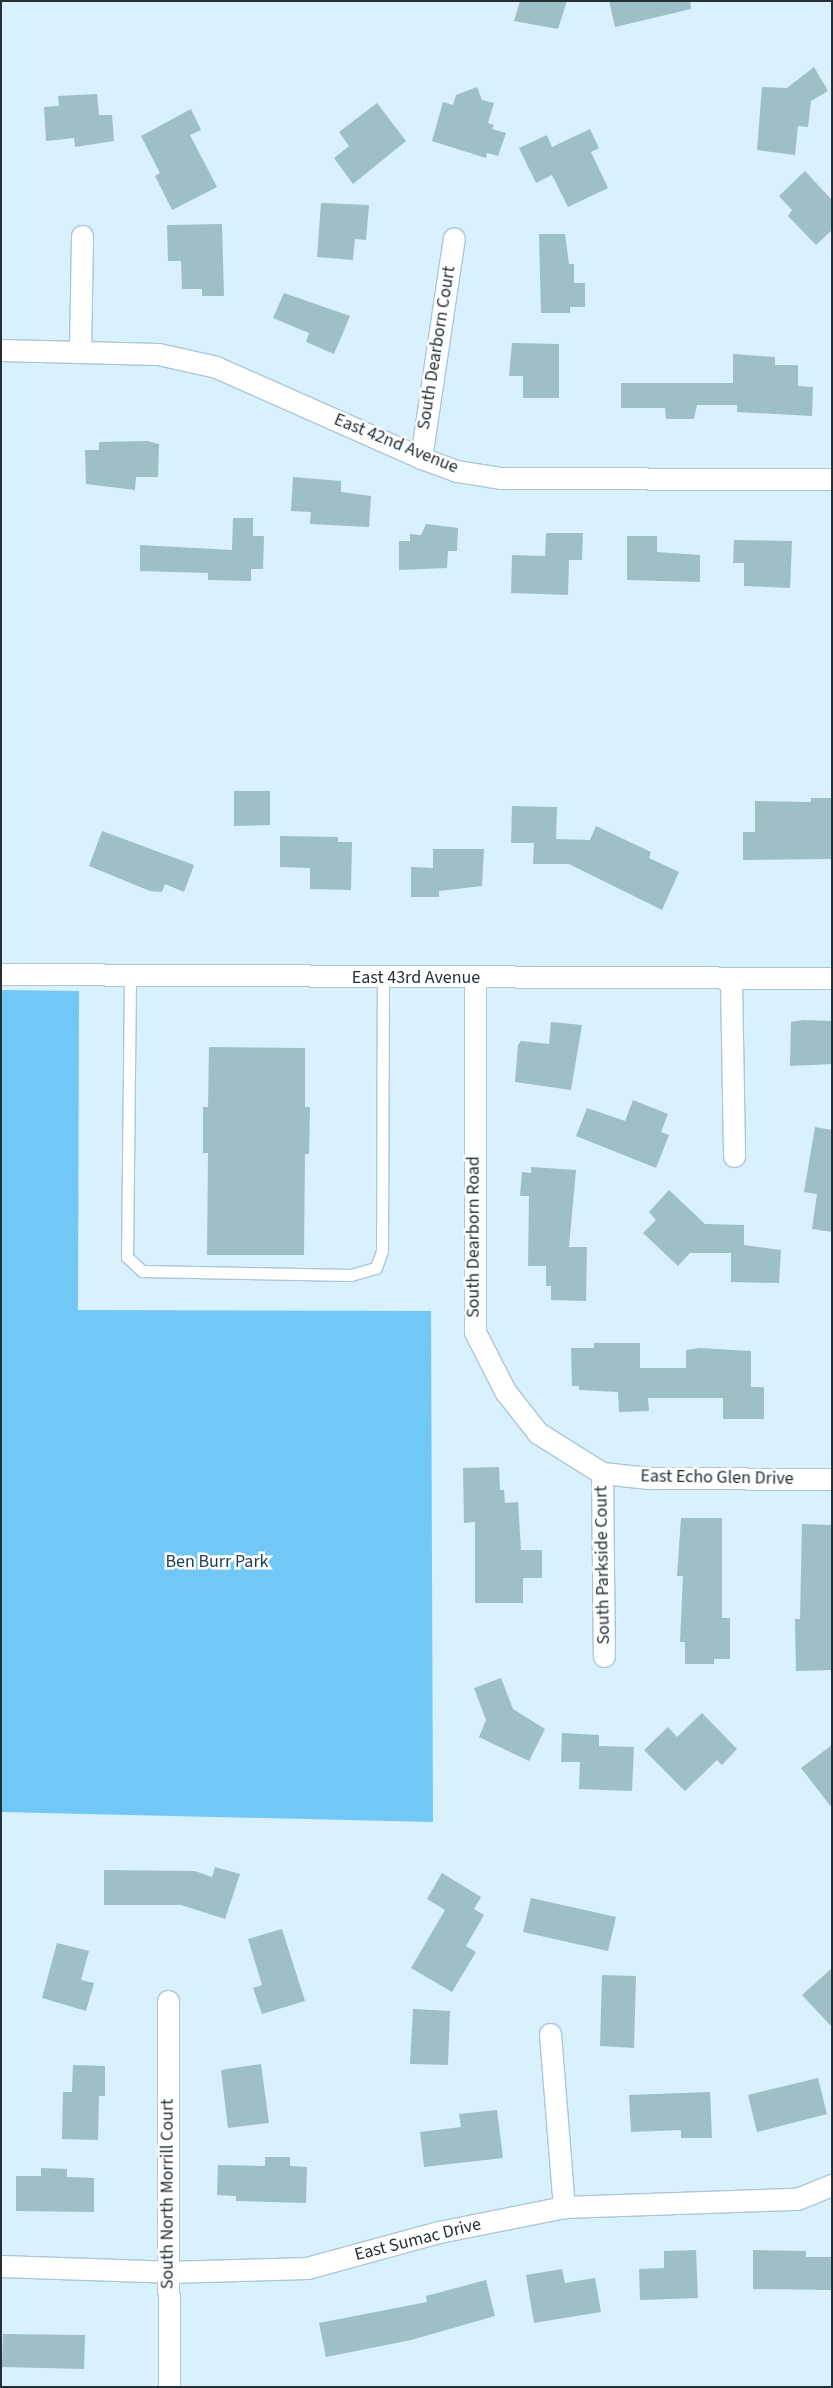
<!DOCTYPE html>
<html>
<head>
<meta charset="utf-8">
<style>
	body { margin:0 }
	#map { position:relative; width:833px; height:2388px; overflow:hidden; background:#d9f0fd; font-family:"Source Sans 3",sans-serif }
	div>[style] { position:absolute }
	[style*='--x'] { left:calc(var(--x)*1px); top:calc(var(--y)*1px); width:calc(var(--w)*1px); rotate:calc(var(--a)*1deg) }
	.green>* { inset:0; background:#71c8f7 }
	.building>* { inset:0; background:#9dbfc5 }
	.roads { filter:drop-shadow(1px 0 #abc7d7) drop-shadow(-1px 0 #abc7d7) drop-shadow(0 1px #abc7d7) drop-shadow(0 -1px #abc7d7) }
	.service>* { height:11px; margin:-5.5px; padding:0 5.5px; transform-origin:5.5px; border-radius:5.5px; background:#fff }
	.minor>* { height:21px; margin:-10.5px; padding:0 10.5px; transform-origin:10.5px; border-radius:10.5px; background:#fff }
	span { translate:-50% -50%; white-space:nowrap; text-align:center; line-height:1.15; -webkit-text-stroke:5px #fff; paint-order:stroke }
	.street-label { font-size:18px; color:#253036 }
	.park-label { font-size:18px; color:#1b4256 }
	.frame { position:absolute; inset:0; border:2px solid #253036; pointer-events:none }
</style>
</head>
<body>
<div id="map">
	<div class="green">
		<div style="clip-path:polygon(1px 990px,79px 991px,78px 1310px,431px 1311px,433px 1822px,1px 1812px)"></div>
	</div>
	<div class="building">
		<div style="clip-path:polygon(520px 1px,567px 1px,558px 29px,514px 21px)"></div>
		<div style="clip-path:polygon(609px 1px,690px 1px,691px 9px,615px 27px)"></div>
		<div style="clip-path:polygon(814px 67px,828px 91px,811px 101px,808px 127px,798px 126px,795px 155px,757px 150px,762px 87px,787px 88px)"></div>
		<div style="clip-path:polygon(477px 87px,482px 100px,494px 103px,488px 123px,494px 125px,492px 129px,506px 133px,498px 156px,487px 153px,486px 158px,432px 141px,443px 102px,453px 105px,456px 95px)"></div>
		<div style="clip-path:polygon(97px 94px,99px 115px,112px 115px,114px 141px,75px 147px,74px 138px,46px 141px,44px 107px,59px 106px,58px 96px)"></div>
		<div style="clip-path:polygon(377px 103px,406px 141px,353px 184px,334px 158px,349px 146px,339px 132px)"></div>
		<div style="clip-path:polygon(191px 109px,201px 130px,190px 135px,217px 187px,172px 210px,155px 176px,160px 173px,141px 136px)"></div>
		<div style="clip-path:polygon(590px 129px,599px 148px,591px 152px,608px 188px,568px 207px,552px 175px,536px 183px,519px 148px,547px 135px,552px 147px)"></div>
		<div style="clip-path:polygon(805px 171px,832px 200px,832px 230px,816px 245px,788px 216px,792px 210px,779px 196px)"></div>
		<div style="clip-path:polygon(321px 203px,369px 205px,366px 240px,355px 239px,353px 260px,317px 257px)"></div>
		<div style="clip-path:polygon(222px 224px,224px 296px,202px 296px,202px 289px,182px 289px,181px 261px,168px 261px,167px 225px)"></div>
		<div style="clip-path:polygon(539px 234px,565px 234px,569px 264px,574px 264px,574px 283px,585px 283px,585px 307px,570px 307px,570px 313px,541px 313px)"></div>
		<div style="clip-path:polygon(284px 293px,350px 316px,334px 354px,306px 342px,309px 333px,273px 318px)"></div>
		<div style="clip-path:polygon(512px 343px,559px 344px,559px 398px,523px 398px,523px 376px,509px 376px)"></div>
		<div style="clip-path:polygon(733px 354px,775px 357px,775px 365px,798px 365px,798px 386px,813px 387px,812px 416px,737px 412px,737px 405px,697px 405px,694px 419px,666px 419px,665px 408px,621px 408px,621px 383px,733px 383px)"></div>
		<div style="clip-path:polygon(147px 441px,159px 444px,158px 477px,136px 477px,135px 490px,86px 484px,85px 450px,99px 450px,99px 442px)"></div>
		<div style="clip-path:polygon(293px 477px,341px 481px,341px 492px,371px 496px,369px 527px,310px 524px,311px 512px,291px 511px)"></div>
		<div style="clip-path:polygon(233px 518px,253px 518px,253px 536px,264px 536px,263px 569px,251px 569px,251px 581px,208px 580px,208px 573px,140px 571px,140px 545px,232px 550px)"></div>
		<div style="clip-path:polygon(426px 524px,458px 528px,457px 551px,448px 551px,447px 568px,399px 570px,399px 541px,410px 541px,410px 534px,421px 535px)"></div>
		<div style="clip-path:polygon(546px 533px,583px 533px,582px 560px,569px 560px,568px 595px,511px 593px,512px 555px,545px 556px)"></div>
		<div style="clip-path:polygon(627px 536px,657px 536px,657px 552px,700px 555px,700px 582px,627px 580px)"></div>
		<div style="clip-path:polygon(734px 540px,792px 541px,790px 588px,744px 586px,744px 563px,733px 563px)"></div>
		<div style="clip-path:polygon(234px 791px,270px 791px,270px 825px,234px 826px)"></div>
		<div style="clip-path:polygon(811px 798px,832px 798px,832px 859px,743px 860px,743px 832px,755px 832px,755px 801px,811px 802px)"></div>
		<div style="clip-path:polygon(512px 806px,557px 807px,556px 839px,590px 840px,596px 826px,651px 852px,649px 858px,679px 872px,662px 910px,569px 864px,533px 864px,534px 843px,511px 843px)"></div>
		<div style="clip-path:polygon(102px 831px,194px 865px,184px 892px,165px 884px,162px 892px,150px 891px,89px 866px)"></div>
		<div style="clip-path:polygon(280px 836px,338px 837px,338px 842px,352px 842px,351px 890px,310px 889px,310px 868px,280px 867px)"></div>
		<div style="clip-path:polygon(433px 849px,484px 849px,482px 886px,439px 891px,439px 897px,411px 897px,411px 867px,433px 868px)"></div>
		<div style="clip-path:polygon(803px 1020px,832px 1021px,832px 1064px,790px 1066px,791px 1022px)"></div>
		<div style="clip-path:polygon(551px 1022px,582px 1025px,571px 1090px,515px 1082px,518px 1045px,521px 1041px,549px 1044px)"></div>
		<div style="clip-path:polygon(209px 1047px,305px 1048px,305px 1107px,310px 1107px,309px 1154px,305px 1154px,304px 1255px,207px 1255px,208px 1153px,203px 1153px,203px 1107px,208px 1107px)"></div>
		<div style="clip-path:polygon(633px 1100px,668px 1114px,661px 1132px,669px 1135px,656px 1168px,576px 1136px,587px 1108px,625px 1121px)"></div>
		<div style="clip-path:polygon(815px 1127px,832px 1130px,832px 1232px,812px 1229px,817px 1194px,804px 1192px)"></div>
		<div style="clip-path:polygon(531px 1167px,576px 1170px,569px 1247px,587px 1247px,586px 1301px,551px 1300px,551px 1286px,546px 1286px,546px 1266px,528px 1266px,529px 1196px,520px 1196px,522px 1172px,531px 1173px)"></div>
		<div style="clip-path:polygon(669px 1190px,705px 1224px,744px 1225px,744px 1245px,781px 1250px,779px 1283px,731px 1282px,731px 1253px,690px 1253px,678px 1266px,643px 1233px,656px 1220px,649px 1212px)"></div>
		<div style="clip-path:polygon(594px 1343px,640px 1343px,640px 1368px,686px 1368px,686px 1350px,699px 1348px,751px 1351px,751px 1387px,764px 1387px,764px 1419px,723px 1419px,723px 1398px,648px 1398px,649px 1411px,619px 1412px,618px 1392px,579px 1390px,579px 1386px,572px 1386px,571px 1348px,594px 1348px)"></div>
		<div style="clip-path:polygon(499px 1467px,500px 1490px,504px 1490px,505px 1503px,518px 1502px,521px 1550px,542px 1550px,542px 1578px,523px 1578px,523px 1603px,475px 1603px,475px 1522px,464px 1523px,463px 1468px)"></div>
		<div style="clip-path:polygon(681px 1518px,722px 1518px,722px 1618px,730px 1618px,730px 1659px,714px 1659px,714px 1664px,685px 1664px,685px 1642px,680px 1642px,683px 1576px,677px 1576px)"></div>
		<div style="clip-path:polygon(802px 1524px,832px 1525px,832px 1670px,796px 1671px,795px 1619px,800px 1619px)"></div>
		<div style="clip-path:polygon(501px 1678px,513px 1709px,545px 1729px,529px 1761px,479px 1737px,486px 1720px,474px 1688px)"></div>
		<div style="clip-path:polygon(702px 1713px,737px 1749px,722px 1765px,717px 1760px,685px 1791px,644px 1750px,668px 1727px,677px 1737px)"></div>
		<div style="clip-path:polygon(562px 1733px,599px 1735px,599px 1746px,634px 1747px,632px 1791px,579px 1789px,580px 1762px,561px 1762px)"></div>
		<div style="clip-path:polygon(832px 1745px,832px 1808px,801px 1768px)"></div>
		<div style="clip-path:polygon(215px 1867px,240px 1874px,225px 1919px,181px 1905px,104px 1905px,104px 1870px,195px 1871px,212px 1877px)"></div>
		<div style="clip-path:polygon(442px 1873px,481px 1897px,474px 1909px,484px 1915px,466px 1946px,476px 1952px,452px 1992px,411px 1968px,445px 1910px,427px 1899px)"></div>
		<div style="clip-path:polygon(531px 1898px,616px 1917px,608px 1951px,523px 1932px)"></div>
		<div style="clip-path:polygon(282px 1929px,305px 2001px,262px 2014px,253px 1988px,262px 1985px,248px 1939px)"></div>
		<div style="clip-path:polygon(57px 1943px,89px 1951px,81px 1980px,94px 1983px,86px 2011px,42px 1998px)"></div>
		<div style="clip-path:polygon(832px 1968px,832px 2027px,802px 1995px)"></div>
		<div style="clip-path:polygon(602px 1975px,636px 1976px,634px 2048px,600px 2046px)"></div>
		<div style="clip-path:polygon(413px 2009px,450px 2011px,448px 2065px,410px 2064px)"></div>
		<div style="clip-path:polygon(261px 2064px,269px 2123px,228px 2128px,221px 2070px)"></div>
		<div style="clip-path:polygon(73px 2065px,105px 2066px,105px 2096px,99px 2096px,98px 2140px,62px 2139px,63px 2092px,72px 2092px)"></div>
		<div style="clip-path:polygon(818px 2078px,827px 2114px,757px 2132px,748px 2095px)"></div>
		<div style="clip-path:polygon(710px 2092px,712px 2138px,681px 2138px,681px 2130px,631px 2132px,629px 2095px)"></div>
		<div style="clip-path:polygon(497px 2110px,503px 2158px,424px 2167px,420px 2132px,461px 2127px,459px 2114px)"></div>
		<div style="clip-path:polygon(265px 2157px,290px 2157px,290px 2166px,307px 2167px,306px 2203px,236px 2201px,236px 2196px,217px 2195px,218px 2165px,265px 2166px)"></div>
		<div style="clip-path:polygon(41px 2168px,67px 2169px,67px 2177px,94px 2178px,94px 2212px,16px 2211px,16px 2176px,41px 2176px)"></div>
		<div style="clip-path:polygon(696px 2250px,698px 2298px,640px 2300px,639px 2269px,664px 2268px,664px 2251px)"></div>
		<div style="clip-path:polygon(753px 2250px,806px 2251px,806px 2257px,832px 2257px,832px 2290px,753px 2289px)"></div>
		<div style="clip-path:polygon(562px 2269px,565px 2283px,595px 2278px,601px 2312px,534px 2323px,526px 2275px)"></div>
		<div style="clip-path:polygon(486px 2280px,495px 2316px,411px 2340px,326px 2357px,319px 2323px,427px 2302px,426px 2296px)"></div>
		<div style="clip-path:polygon(3px 2334px,85px 2335px,84px 2369px,2px 2367px)"></div>
	</div>
	<div class="roads">
		<div class="service">
			<div style="--x:130;--y:976;--w:281;--a:90.6"></div>
			<div style="--x:127;--y:1257;--w:21;--a:43"></div>
			<div style="--x:142;--y:1271;--w:209;--a:1.1"></div>
			<div style="--x:351;--y:1275;--w:26;--a:-16"></div>
			<div style="--x:376;--y:1268;--w:18;--a:-71"></div>
			<div style="--x:382;--y:1251;--w:274;--a:-89.8"></div>
		</div>
		<div class="minor">
			<div style="--x:1;--y:350;--w:157;--a:1.5"></div>
			<div style="--x:158;--y:354;--w:59;--a:12.6"></div>
			<div style="--x:216;--y:367;--w:224;--a:23.9"></div>
			<div style="--x:421;--y:458;--w:38;--a:20"></div>
			<div style="--x:457;--y:471;--w:45;--a:9"></div>
			<div style="--x:501;--y:478;--w:331;--a:0.2"></div>
			<div style="--x:80;--y:352;--w:116;--a:-89"></div>
			<div style="--x:421;--y:458;--w:222;--a:-81.5"></div>
			<div style="--x:1;--y:974;--w:831;--a:0.28"></div>
			<div style="--x:475;--y:978;--w:354;--a:90"></div>
			<div style="--x:475;--y:1332;--w:66;--a:63"></div>
			<div style="--x:505;--y:1391;--w:53;--a:51.8"></div>
			<div style="--x:538;--y:1433;--w:75;--a:32"></div>
			<div style="--x:602;--y:1473;--w:47;--a:6.1"></div>
			<div style="--x:649;--y:1478;--w:183;--a:0.3"></div>
			<div style="--x:731;--y:980;--w:176;--a:89"></div>
			<div style="--x:602;--y:1473;--w:183;--a:89.4"></div>
			<div style="--x:168;--y:2001;--w:386;--a:89.9"></div>
			<div style="--x:550;--y:2034;--w:174;--a:85.4"></div>
			<div style="--x:1;--y:2266;--w:168;--a:2"></div>
			<div style="--x:169;--y:2272;--w:138;--a:-1.7"></div>
			<div style="--x:307;--y:2268;--w:137;--a:-15.3"></div>
			<div style="--x:439;--y:2232;--w:127;--a:-11.3"></div>
			<div style="--x:564;--y:2207;--w:233;--a:-2"></div>
			<div style="--x:797;--y:2199;--w:38;--a:-22"></div>
		</div>
	</div>
	<div class="street-label">
		<span style="left:437px;top:348px;rotate:-81deg">South Dearborn Court</span>
		<span style="left:396px;top:444px;rotate:22deg">East 42nd Avenue</span>
		<span style="left:416px;top:978px">East 43rd Avenue</span>
		<span style="left:474px;top:1237px;rotate:-90deg">South Dearborn Road</span>
		<span style="left:717px;top:1478px;rotate:1deg">East Echo Glen Drive</span>
		<span style="left:603px;top:1565px;rotate:-91deg">South Parkside Court</span>
		<span style="left:168px;top:2194px;rotate:-90deg">South North Morrill Court</span>
		<span style="left:418px;top:2240px;rotate:-14deg">East Sumac Drive</span>
	</div>
	<div class="park-label">
		<span style="left:217px;top:1562px">Ben Burr Park</span>
	</div>
	<div class="frame"></div>
</div>
</body>
</html>
